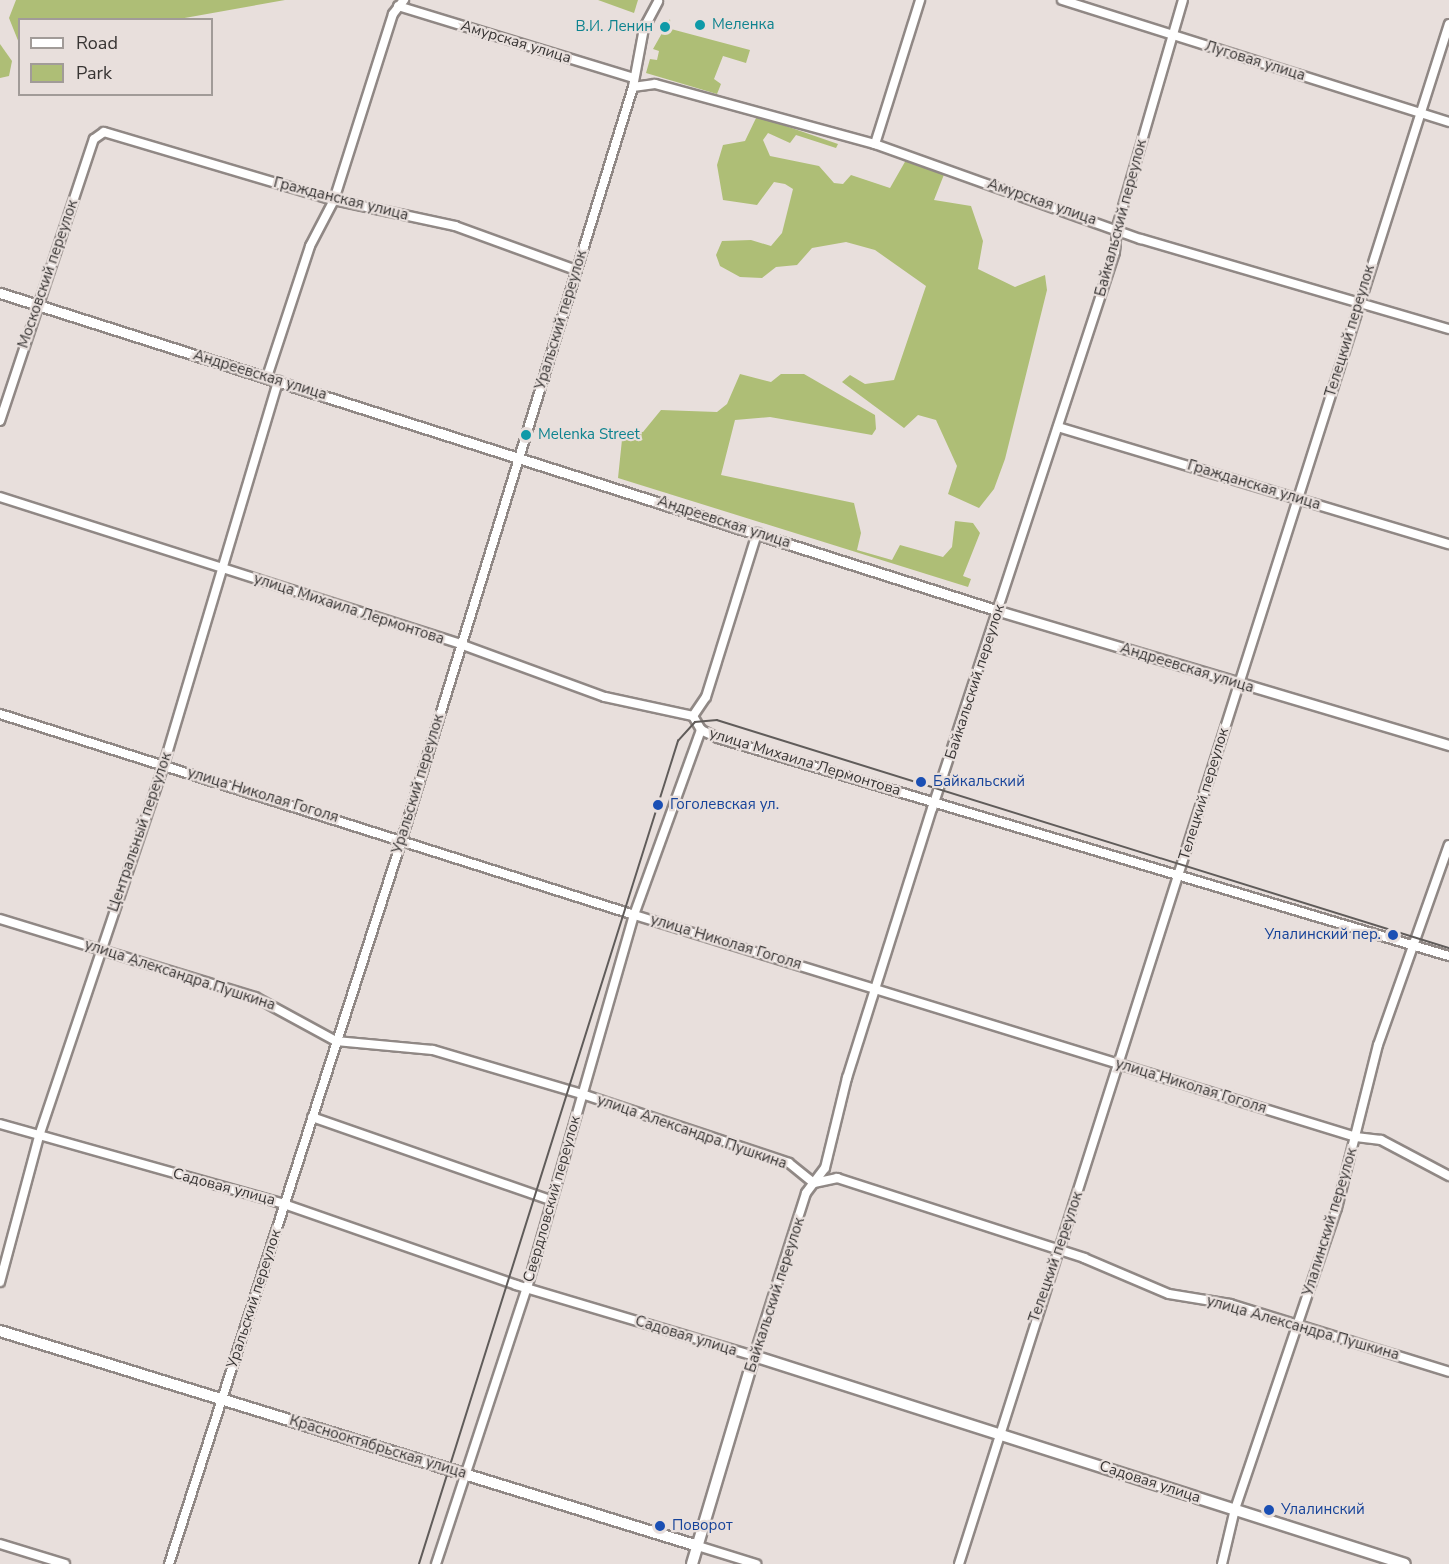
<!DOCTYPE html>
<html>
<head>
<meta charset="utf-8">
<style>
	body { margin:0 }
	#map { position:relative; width:1449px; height:1564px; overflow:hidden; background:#e8dfdc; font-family:"Nunito Sans",sans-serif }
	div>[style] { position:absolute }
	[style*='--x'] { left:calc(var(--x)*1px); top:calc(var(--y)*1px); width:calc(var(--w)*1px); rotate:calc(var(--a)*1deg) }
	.green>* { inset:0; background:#aebe76 }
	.roads { filter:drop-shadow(2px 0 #908885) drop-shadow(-2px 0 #908885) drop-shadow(0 2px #908885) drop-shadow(0 -2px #908885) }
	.minor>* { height:8px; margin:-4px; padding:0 4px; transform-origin:4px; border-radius:4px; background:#fff }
	.tertiary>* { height:9px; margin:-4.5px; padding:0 4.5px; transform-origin:4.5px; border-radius:4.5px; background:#fff }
	.secondary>* { height:10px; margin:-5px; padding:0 5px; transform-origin:5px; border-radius:5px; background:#fff }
	.tram>* { height:1.5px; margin:-0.75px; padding:0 0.75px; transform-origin:0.75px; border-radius:0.75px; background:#605c5a }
	.dots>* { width:16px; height:16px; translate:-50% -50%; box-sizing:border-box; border:3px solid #e8dfdc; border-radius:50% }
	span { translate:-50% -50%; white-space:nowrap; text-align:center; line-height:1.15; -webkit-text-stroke:4.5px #e8dfdc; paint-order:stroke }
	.culture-label { font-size:15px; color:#0d838f }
	.left { translate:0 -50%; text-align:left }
	.right { translate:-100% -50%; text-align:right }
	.street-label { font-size:15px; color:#373433 }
	.transit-label { font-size:15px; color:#164399 }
	.legend { position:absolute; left:18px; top:18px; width:195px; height:78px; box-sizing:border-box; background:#e8dfdc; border:2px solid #a19b98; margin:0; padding:8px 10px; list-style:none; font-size:18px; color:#373433 }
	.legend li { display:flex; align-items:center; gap:12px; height:30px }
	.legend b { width:30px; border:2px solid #a19b98 }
</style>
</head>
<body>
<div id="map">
	<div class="green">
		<div style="clip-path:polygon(16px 0,285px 0,179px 19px,20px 20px,19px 43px,9px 18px)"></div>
		<div style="clip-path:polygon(598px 0,638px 0,634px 13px)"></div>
		<div style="clip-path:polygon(670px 19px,671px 29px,750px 50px,746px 63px,723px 56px,714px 79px,721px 84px,717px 94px,646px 73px,650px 59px,657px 60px,659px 51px,653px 49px)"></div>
		<div style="clip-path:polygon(0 44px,12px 61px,9px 76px,0 78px)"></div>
		<div style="clip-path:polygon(757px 116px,838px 144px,836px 148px,796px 135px,790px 143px,768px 133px,763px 140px,770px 156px,819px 166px,834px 183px,843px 184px,851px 175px,890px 188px,906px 160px,945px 172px,934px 200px,971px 206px,983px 241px,978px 269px,1015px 287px,1045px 275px,1047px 290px,1005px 459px,994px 489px,979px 508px,948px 494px,957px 466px,936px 420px,918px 415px,904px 428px,842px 382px,850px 375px,865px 384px,894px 380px,926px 286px,875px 250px,846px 242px,812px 248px,797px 265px,776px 267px,762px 278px,740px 277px,720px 266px,716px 255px,722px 241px,751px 240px,771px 246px,782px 233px,793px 189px,785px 184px,774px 182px,757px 205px,723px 200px,717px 165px,723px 145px,745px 141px)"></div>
		<div style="clip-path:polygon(740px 374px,771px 382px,781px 374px,804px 374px,875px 415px,876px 429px,872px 435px,770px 417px,735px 420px,721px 475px,854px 503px,861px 533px,857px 550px,892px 560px,900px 545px,943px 557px,952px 547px,955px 521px,973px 523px,980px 533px,963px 576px,971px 579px,968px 587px,618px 478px,623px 430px,643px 432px,661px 410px,717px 412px,727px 404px)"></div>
	</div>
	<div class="roads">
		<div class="minor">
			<div style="--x:1062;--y:0;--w:406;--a:17.5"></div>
			<div style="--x:398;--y:6;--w:246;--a:17"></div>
			<div style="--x:633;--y:87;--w:22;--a:-8"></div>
			<div style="--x:655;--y:84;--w:228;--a:15.3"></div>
			<div style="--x:875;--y:144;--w:282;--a:19.7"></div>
			<div style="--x:1141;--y:239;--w:321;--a:16.3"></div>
			<div style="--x:875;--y:144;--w:151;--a:-72.6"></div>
			<div style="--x:267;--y:377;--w:138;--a:-71.8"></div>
			<div style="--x:310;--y:246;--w:52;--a:-62.4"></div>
			<div style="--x:334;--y:200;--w:195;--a:-72.4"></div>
			<div style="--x:393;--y:14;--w:18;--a:-52"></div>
			<div style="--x:0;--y:421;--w:297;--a:-71.6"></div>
			<div style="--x:94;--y:139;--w:12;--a:-35"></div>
			<div style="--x:104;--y:132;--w:240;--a:16.5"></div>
			<div style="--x:334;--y:200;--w:124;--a:12.1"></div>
			<div style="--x:455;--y:226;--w:129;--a:20"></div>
			<div style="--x:1058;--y:427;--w:408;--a:16.7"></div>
			<div style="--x:0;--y:497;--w:483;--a:17.7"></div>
			<div style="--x:460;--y:644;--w:154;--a:20.1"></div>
			<div style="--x:605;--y:697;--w:90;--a:12.2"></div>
			<div style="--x:693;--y:716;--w:16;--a:60"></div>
			<div style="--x:701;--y:730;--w:19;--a:25"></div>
			<div style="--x:718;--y:738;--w:763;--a:16.61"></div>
			<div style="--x:0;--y:714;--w:659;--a:17.58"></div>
			<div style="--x:628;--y:913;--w:762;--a:17.1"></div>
			<div style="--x:1356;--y:1137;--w:25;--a:7"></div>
			<div style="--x:1381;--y:1140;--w:77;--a:27.9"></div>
			<div style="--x:693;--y:716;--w:23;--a:-56"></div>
			<div style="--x:706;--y:697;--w:172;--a:-72.7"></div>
			<div style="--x:0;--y:919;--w:267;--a:17"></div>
			<div style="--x:255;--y:997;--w:92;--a:28.5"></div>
			<div style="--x:336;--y:1041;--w:97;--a:5.3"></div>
			<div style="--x:433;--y:1050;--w:155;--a:16.5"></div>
			<div style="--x:582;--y:1094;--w:218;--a:18.4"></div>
			<div style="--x:789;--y:1163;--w:32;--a:39"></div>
			<div style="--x:814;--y:1183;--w:24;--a:-12"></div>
			<div style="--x:837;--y:1178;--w:260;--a:17.9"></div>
			<div style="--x:1084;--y:1258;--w:92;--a:23"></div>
			<div style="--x:1169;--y:1294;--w:62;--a:9.3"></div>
			<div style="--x:1230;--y:1304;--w:229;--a:17.2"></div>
			<div style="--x:312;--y:1117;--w:253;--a:19.2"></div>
			<div style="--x:0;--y:1124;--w:295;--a:15.7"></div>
			<div style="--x:284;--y:1204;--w:246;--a:19.2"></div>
			<div style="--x:516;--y:1285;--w:248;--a:16.6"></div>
			<div style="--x:754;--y:1356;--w:171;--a:-72.3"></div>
			<div style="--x:806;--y:1193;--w:31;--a:-53"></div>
			<div style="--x:825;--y:1168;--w:93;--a:-76.3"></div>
			<div style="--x:847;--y:1078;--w:282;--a:-72.5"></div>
			<div style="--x:932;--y:809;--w:586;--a:-71.81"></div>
			<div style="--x:1115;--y:252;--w:25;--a:-85"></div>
			<div style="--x:1117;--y:227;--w:236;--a:-73.8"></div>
			<div style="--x:0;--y:1282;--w:151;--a:-75"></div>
			<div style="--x:39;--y:1136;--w:392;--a:-71.4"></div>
			<div style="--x:164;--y:764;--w:400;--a:-73.4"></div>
			<div style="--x:0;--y:1544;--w:68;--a:17.1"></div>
			<div style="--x:698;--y:1546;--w:61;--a:17.2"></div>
			<div style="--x:169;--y:1564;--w:762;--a:-72.18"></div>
			<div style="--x:402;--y:839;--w:787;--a:-72.92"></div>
			<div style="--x:633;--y:87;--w:60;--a:-79.4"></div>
			<div style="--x:644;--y:28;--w:30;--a:-62"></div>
			<div style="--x:436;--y:1564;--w:291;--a:-71.8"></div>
			<div style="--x:527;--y:1288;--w:388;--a:-74"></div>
			<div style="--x:634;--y:915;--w:197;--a:-70.1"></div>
			<div style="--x:959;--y:1564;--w:1616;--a:-72.35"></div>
			<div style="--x:1222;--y:1564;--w:57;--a:-76.7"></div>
			<div style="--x:1235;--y:1509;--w:318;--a:-71.3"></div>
			<div style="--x:1337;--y:1208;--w:168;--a:-75.9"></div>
			<div style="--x:1378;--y:1045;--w:212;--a:-70.5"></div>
		</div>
		<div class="tertiary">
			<div style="--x:0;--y:293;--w:1048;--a:17.66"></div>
			<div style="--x:999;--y:611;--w:470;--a:16.6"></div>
		</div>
		<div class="secondary">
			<div style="--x:0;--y:1331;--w:730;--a:17.12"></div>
			<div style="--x:692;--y:1564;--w:217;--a:-73.4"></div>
			<div style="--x:754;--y:1356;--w:683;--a:17.72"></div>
		</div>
	</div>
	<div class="tram">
		<div style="--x:419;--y:1564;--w:863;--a:-72.53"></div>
		<div style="--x:678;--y:741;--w:25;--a:-48"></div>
		<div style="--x:695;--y:722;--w:22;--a:-5"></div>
		<div style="--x:717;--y:720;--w:767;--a:17.3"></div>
	</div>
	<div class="dots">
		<div style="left:700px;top:25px;background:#0f9aa8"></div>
		<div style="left:665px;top:27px;background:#0f9aa8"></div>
		<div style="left:526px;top:435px;background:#0f9aa8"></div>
		<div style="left:921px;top:782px;background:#1a4fb4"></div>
		<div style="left:658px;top:805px;background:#1a4fb4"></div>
		<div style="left:1393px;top:935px;background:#1a4fb4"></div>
		<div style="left:1269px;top:1510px;background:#1a4fb4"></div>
		<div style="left:660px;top:1526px;background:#1a4fb4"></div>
	</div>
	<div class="culture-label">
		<span class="left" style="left:712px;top:25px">Меленка</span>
		<span class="right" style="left:653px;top:27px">В.И. Ленин</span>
		<span class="left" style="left:538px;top:435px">Melenka Street</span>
	</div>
	<div class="street-label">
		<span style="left:516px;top:42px;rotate:17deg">Амурская улица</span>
		<span style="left:1255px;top:61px;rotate:17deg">Луговая улица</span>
		<span style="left:341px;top:199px;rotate:14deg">Гражданская улица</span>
		<span style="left:1042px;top:202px;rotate:19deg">Амурская улица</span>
		<span style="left:1121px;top:218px;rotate:-75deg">Байкальский переулок</span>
		<span style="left:48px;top:274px;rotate:-71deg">Московский переулок</span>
		<span style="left:561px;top:320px;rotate:-73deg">Уральский переулок</span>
		<span style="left:1350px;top:331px;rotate:-73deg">Телецкий переулок</span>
		<span style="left:260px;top:375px;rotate:17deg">Андреевская улица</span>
		<span style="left:1254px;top:485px;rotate:17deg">Гражданская улица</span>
		<span style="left:724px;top:522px;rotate:18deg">Андреевская улица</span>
		<span style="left:349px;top:609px;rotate:18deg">улица Михаила Лермонтова</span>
		<span style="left:1187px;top:668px;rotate:17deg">Андреевская улица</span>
		<span style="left:975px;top:682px;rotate:-72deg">Байкальский переулок</span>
		<span style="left:805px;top:762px;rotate:17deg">улица Михаила Лермонтова</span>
		<span style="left:418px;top:784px;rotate:-73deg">Уральский переулок</span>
		<span style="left:1204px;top:794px;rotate:-73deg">Телецкий переулок</span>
		<span style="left:263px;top:795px;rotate:17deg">улица Николая Гоголя</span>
		<span style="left:140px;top:832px;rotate:-71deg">Центральный переулок</span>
		<span style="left:726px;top:942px;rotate:17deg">улица Николая Гоголя</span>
		<span style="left:180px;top:975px;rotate:18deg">улица Александра Пушкина</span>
		<span style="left:1191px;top:1086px;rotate:17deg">улица Николая Гоголя</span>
		<span style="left:692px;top:1132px;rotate:19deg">улица Александра Пушкина</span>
		<span style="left:224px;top:1187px;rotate:15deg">Садовая улица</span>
		<span style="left:552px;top:1199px;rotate:-74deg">Свердловский переулок</span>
		<span style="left:1330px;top:1222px;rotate:-73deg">Улалинский переулок</span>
		<span style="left:1056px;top:1257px;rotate:-71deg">Телецкий переулок</span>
		<span style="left:775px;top:1295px;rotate:-72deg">Байкальский переулок</span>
		<span style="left:254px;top:1299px;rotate:-72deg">Уральский переулок</span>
		<span style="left:1303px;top:1328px;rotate:16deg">улица Александра Пушкина</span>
		<span style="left:686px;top:1336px;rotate:17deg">Садовая улица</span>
		<span style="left:378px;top:1447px;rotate:17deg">Краснооктябрьская улица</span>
		<span style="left:1150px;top:1482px;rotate:18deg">Садовая улица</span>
	</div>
	<div class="transit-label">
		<span class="left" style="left:933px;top:782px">Байкальский</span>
		<span class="left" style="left:670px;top:805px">Гоголевская ул.</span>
		<span class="right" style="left:1381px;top:935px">Улалинский пер.</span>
		<span class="left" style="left:1281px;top:1510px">Улалинский</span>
		<span class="left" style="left:672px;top:1526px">Поворот</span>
	</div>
	<ul class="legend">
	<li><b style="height:8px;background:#fff"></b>Road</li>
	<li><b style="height:16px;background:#aebe76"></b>Park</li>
	</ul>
</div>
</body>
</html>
